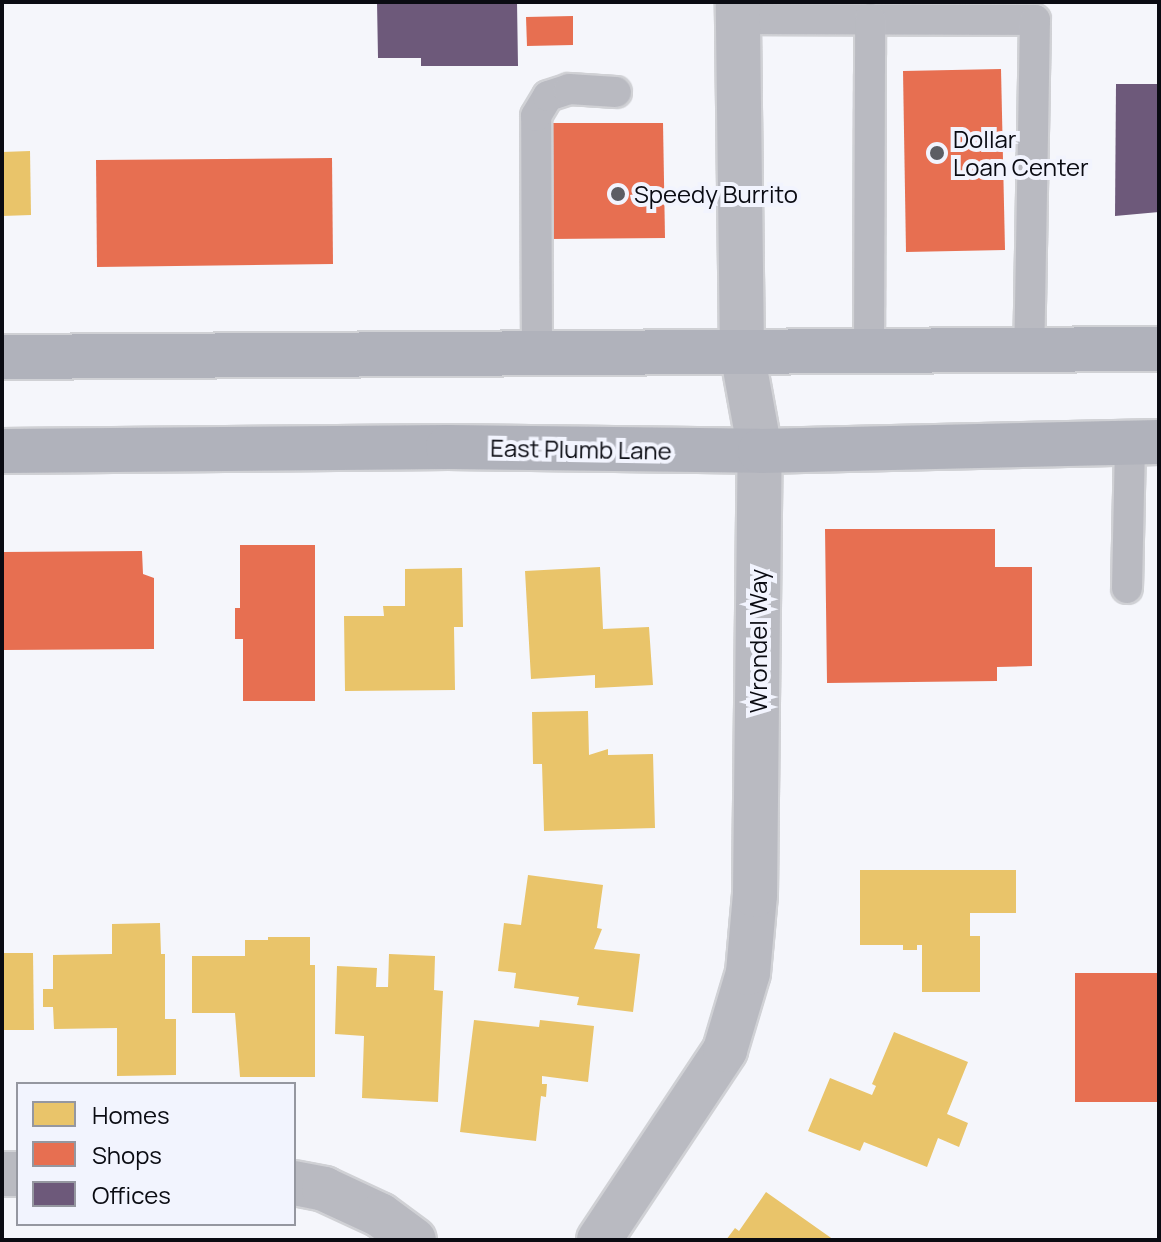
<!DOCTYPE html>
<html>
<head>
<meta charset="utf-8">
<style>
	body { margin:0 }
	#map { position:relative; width:1161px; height:1242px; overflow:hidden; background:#f5f6fb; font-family:Manrope,sans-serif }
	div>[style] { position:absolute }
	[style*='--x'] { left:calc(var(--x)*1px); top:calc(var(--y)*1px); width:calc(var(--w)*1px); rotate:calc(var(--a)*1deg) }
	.homes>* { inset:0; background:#e9c46a }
	.shops>* { inset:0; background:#e76f51 }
	.offices>* { inset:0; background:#6d597a }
	.roads { filter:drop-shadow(2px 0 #d0d1d5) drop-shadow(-2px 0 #d0d1d5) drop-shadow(0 2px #d0d1d5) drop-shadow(0 -2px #d0d1d5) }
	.service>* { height:30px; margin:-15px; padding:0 15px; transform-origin:15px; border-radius:15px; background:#b9bac1 }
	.minor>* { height:44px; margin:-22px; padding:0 22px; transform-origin:22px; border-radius:22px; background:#b9bac1 }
	.primary>* { height:44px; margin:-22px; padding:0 22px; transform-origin:22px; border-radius:22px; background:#b0b2bb }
	.dots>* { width:22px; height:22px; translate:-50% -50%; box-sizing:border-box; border:4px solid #f2f4fe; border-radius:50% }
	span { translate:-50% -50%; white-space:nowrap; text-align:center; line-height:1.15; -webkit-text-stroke:8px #f2f4fe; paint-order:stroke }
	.poi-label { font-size:24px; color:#0a0b12 }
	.left { translate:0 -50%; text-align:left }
	.street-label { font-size:24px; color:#0a0b12 }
	.frame { position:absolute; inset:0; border:4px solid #0a0b12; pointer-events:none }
	.legend { position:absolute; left:16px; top:1082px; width:280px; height:144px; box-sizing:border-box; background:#f2f4fe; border:2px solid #9597a0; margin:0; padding:10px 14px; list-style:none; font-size:24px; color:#0a0b12 }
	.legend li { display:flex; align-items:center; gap:16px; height:40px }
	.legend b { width:40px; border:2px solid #9597a0 }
</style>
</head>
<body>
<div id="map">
	<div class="homes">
		<div style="clip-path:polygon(30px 151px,31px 215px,2px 216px,2px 152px)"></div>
		<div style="clip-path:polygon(600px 567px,603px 629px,649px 627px,653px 685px,595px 688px,595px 675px,531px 679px,525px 571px)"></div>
		<div style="clip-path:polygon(462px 568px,463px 627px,454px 627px,455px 690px,345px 691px,344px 616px,384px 616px,383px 606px,405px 606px,405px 569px)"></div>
		<div style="clip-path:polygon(588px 711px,589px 755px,608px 749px,608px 755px,653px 754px,655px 828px,544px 831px,542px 764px,533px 764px,532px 712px)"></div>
		<div style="clip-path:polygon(860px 870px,1016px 870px,1016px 913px,970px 913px,970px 936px,980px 936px,980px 992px,922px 992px,922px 945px,917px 945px,917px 950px,903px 950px,903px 945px,860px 945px)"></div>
		<div style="clip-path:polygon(528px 875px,603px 885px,597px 928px,602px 929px,594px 949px,640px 954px,633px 1012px,577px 1005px,579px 997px,514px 988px,516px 973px,498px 971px,504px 923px,521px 925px)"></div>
		<div style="clip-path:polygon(160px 923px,161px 954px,165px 954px,165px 1019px,176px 1019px,176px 1075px,117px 1076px,117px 1028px,54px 1029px,53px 1007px,43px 1007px,43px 989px,53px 989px,53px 955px,112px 954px,112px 924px)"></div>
		<div style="clip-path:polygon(268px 937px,310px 937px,310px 965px,315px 965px,315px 1077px,240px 1077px,235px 1013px,192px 1013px,192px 956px,245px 956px,245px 940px,268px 940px)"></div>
		<div style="clip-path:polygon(2px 953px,33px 953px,34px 1030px,2px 1030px)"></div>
		<div style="clip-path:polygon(389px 954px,435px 956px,434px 990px,443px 991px,438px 1102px,362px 1098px,364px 1036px,335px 1034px,337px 966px,377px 968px,376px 987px,388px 987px)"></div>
		<div style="clip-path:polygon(474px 1020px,539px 1027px,540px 1020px,594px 1026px,588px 1082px,542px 1076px,542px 1084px,547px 1084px,546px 1097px,541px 1096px,536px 1141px,460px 1132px)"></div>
		<div style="clip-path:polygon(894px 1032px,968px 1062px,947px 1114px,968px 1123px,959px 1147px,938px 1138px,927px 1167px,864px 1142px,860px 1151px,808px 1131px,830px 1078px,872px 1095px,876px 1086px,872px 1084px)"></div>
		<div style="clip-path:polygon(766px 1192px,834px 1240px,726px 1240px,735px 1228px,739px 1231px)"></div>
	</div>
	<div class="shops">
		<div style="clip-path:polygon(573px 16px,573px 45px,527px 46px,526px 17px)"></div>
		<div style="clip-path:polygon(1001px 69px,1005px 250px,906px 252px,903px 71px)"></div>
		<div style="clip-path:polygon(548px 123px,663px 123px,665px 238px,550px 239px)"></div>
		<div style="clip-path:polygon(332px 158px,333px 264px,97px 267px,96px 160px)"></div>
		<div style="clip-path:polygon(825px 529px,995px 529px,995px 567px,1032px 567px,1032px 666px,997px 667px,997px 681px,827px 683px)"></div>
		<div style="clip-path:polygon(240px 545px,315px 545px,315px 701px,243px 701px,243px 639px,235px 639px,235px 608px,240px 608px)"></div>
		<div style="clip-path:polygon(142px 551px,143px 574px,154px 578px,154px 649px,2px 650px,2px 552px)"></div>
		<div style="clip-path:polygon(1075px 973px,1159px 973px,1159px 1102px,1075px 1102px)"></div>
	</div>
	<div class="offices">
		<div style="clip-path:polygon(377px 2px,517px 2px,518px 66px,421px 66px,421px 58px,378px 58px)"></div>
		<div style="clip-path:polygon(1116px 84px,1159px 84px,1159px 212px,1115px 216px)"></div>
	</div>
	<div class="roads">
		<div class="service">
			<div style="--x:737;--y:19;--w:298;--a:0.2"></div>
			<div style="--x:1035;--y:20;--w:330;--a:91"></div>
			<div style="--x:869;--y:352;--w:333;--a:-89.8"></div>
			<div style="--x:537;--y:354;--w:238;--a:-90.2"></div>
			<div style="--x:536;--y:116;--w:23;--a:-59"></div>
			<div style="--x:548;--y:96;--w:22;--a:-18"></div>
			<div style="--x:569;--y:89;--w:47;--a:3.7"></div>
			<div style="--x:1127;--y:588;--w:145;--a:-88.8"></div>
		</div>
		<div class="minor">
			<div style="--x:2;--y:1174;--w:16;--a:0"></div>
			<div style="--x:294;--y:1183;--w:31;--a:11"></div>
			<div style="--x:324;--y:1189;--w:62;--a:24.9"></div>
			<div style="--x:380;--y:1215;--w:42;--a:36.3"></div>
			<div style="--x:599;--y:1240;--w:228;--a:-56.4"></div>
			<div style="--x:725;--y:1050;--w:80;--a:-73.4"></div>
			<div style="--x:748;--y:973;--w:78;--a:-84.9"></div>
			<div style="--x:755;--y:895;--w:444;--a:-89.4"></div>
			<div style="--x:760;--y:451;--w:101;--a:-100.3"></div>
			<div style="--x:742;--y:352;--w:350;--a:-90.7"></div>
		</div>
		<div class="primary">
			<div style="--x:2;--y:357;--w:1157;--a:-0.4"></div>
			<div style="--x:2;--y:451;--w:446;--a:-0.5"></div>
			<div style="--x:448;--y:447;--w:312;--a:0.7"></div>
			<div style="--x:760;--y:451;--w:399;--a:-1.3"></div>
		</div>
	</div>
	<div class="dots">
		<div style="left:937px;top:153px;background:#5c5d64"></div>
		<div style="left:618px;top:194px;background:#5c5d64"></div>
	</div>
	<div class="poi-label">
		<span class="left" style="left:953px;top:153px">Dollar<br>Loan Center</span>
		<span class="left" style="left:634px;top:194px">Speedy Burrito</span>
	</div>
	<div class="street-label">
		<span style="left:581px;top:449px;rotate:1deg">East Plumb Lane</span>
		<span style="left:758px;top:641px;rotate:-90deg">Wrondel Way</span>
	</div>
	<div class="frame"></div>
	<ul class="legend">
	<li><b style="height:22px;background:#e9c46a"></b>Homes</li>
	<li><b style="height:22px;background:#e76f51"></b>Shops</li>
	<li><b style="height:22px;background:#6d597a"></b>Offices</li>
	</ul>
</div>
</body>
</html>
